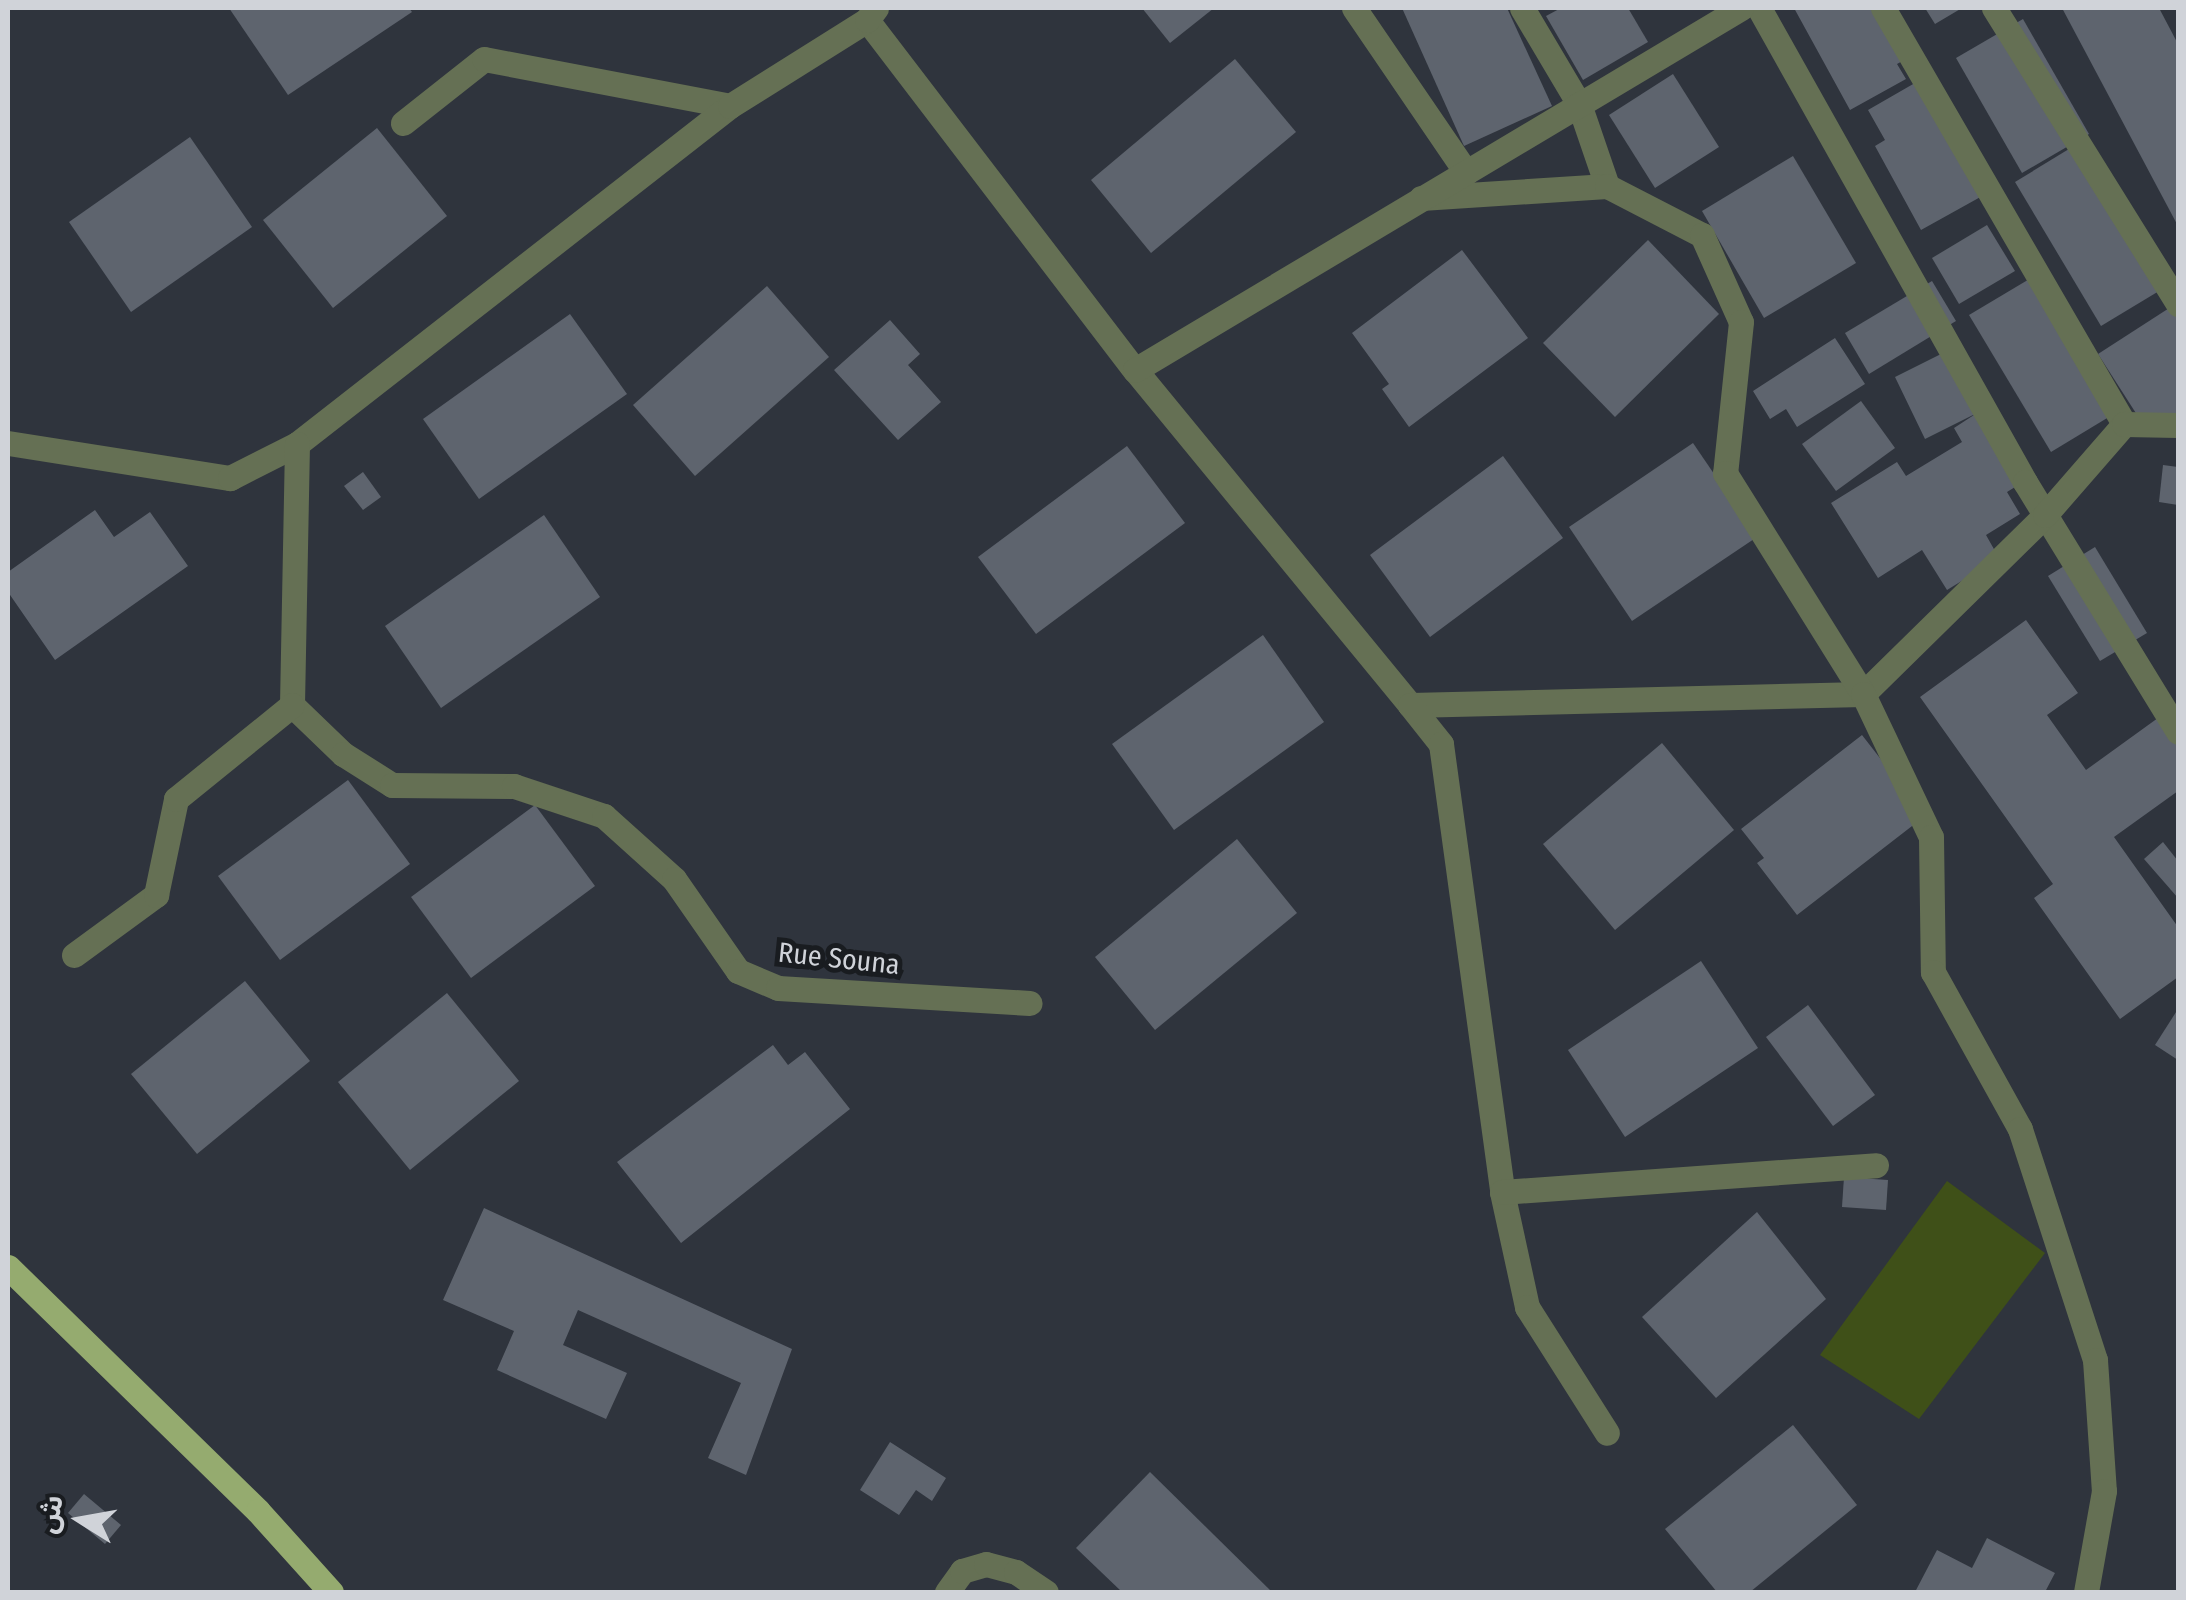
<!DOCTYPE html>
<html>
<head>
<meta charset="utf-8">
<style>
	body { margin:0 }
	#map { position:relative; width:2186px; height:1600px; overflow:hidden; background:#2f343d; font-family:"Fira Sans Condensed","Noto Sans Arabic",sans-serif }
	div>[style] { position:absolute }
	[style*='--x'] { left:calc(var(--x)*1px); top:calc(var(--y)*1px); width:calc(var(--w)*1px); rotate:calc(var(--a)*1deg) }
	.green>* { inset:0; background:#3f5018 }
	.building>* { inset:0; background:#5e646e }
	.minor>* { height:25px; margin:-12.5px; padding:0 12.5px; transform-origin:12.5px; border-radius:12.5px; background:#657054 }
	.major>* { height:25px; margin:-12.5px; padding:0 12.5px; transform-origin:12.5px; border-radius:12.5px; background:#95ab6f }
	span { translate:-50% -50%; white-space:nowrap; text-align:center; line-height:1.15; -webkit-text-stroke:10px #191c20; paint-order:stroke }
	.street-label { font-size:28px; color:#d0d3d9 }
	.frame { position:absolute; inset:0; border:10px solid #d0d3d9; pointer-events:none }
	.north { position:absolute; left:30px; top:1470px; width:100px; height:100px; -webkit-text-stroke:8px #191c20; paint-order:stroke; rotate:281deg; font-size:28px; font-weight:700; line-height:40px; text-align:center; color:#d0d3d9 }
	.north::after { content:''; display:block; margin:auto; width:35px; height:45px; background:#d0d3d9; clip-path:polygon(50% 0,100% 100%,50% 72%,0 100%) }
</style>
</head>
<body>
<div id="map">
	<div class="green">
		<div style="clip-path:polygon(1947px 1181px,2045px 1253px,1919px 1419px,1820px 1355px)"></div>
	</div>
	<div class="building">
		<div style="clip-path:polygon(229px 8px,409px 8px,412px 12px,288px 95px)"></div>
		<div style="clip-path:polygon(1142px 8px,1214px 8px,1170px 43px)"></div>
		<div style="clip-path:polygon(1402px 8px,1507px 8px,1552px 106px,1464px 146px)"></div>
		<div style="clip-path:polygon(1561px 8px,1628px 8px,1648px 42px,1583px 80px,1546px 16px)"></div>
		<div style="clip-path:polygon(1794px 8px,1885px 8px,1908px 58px,1897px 64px,1906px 79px,1850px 110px)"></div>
		<div style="clip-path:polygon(1925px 8px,1962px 8px,1935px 24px)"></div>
		<div style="clip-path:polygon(2062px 8px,2159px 8px,2178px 44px,2178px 226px)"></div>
		<div style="clip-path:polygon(2023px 19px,2089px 134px,2022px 173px,1956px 58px)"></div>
		<div style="clip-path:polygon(1235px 59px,1296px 132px,1151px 253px,1091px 180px)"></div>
		<div style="clip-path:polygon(1934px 72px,1984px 195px,1921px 230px,1875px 146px,1885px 140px,1868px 110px)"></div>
		<div style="clip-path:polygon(1673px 74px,1719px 147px,1655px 188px,1609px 115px)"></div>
		<div style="clip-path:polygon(377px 128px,447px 216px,333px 308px,263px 220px)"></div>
		<div style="clip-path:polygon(190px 137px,252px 227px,131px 312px,69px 222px)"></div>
		<div style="clip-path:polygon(2087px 138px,2174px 282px,2101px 326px,2015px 182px)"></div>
		<div style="clip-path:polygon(1793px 156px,1856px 263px,1764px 318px,1702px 211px)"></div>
		<div style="clip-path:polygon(1987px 225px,2015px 271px,1959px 304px,1932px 258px)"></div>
		<div style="clip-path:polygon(1648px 240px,1719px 314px,1615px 417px,1543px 343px)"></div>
		<div style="clip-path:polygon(1462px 250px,1528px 338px,1409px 427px,1382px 389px,1389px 384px,1352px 333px)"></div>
		<div style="clip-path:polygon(2046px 269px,2127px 406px,2051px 452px,1969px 315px)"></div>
		<div style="clip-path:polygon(1932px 281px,1956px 321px,1869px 374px,1845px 333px)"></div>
		<div style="clip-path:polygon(767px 286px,829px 357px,695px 476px,633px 405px)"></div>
		<div style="clip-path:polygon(2177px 303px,2178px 412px,2148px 432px,2098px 354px)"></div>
		<div style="clip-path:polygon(570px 314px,627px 394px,479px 499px,423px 419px)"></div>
		<div style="clip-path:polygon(890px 320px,920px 354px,908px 365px,941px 402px,898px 440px,834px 370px)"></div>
		<div style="clip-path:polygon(1835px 338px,1865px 384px,1797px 427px,1786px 409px,1770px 419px,1753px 391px)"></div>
		<div style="clip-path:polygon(1955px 347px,2028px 479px,2007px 492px,2020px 514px,1986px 535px,1999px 558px,1947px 590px,1922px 550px,1878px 578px,1831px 503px,1897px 462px,1906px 476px,1962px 442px,1954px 428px,1977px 413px,1925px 439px,1895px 377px)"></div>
		<div style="clip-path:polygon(1861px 401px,1895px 448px,1836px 491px,1802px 444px)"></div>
		<div style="clip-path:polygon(1693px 443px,1757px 537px,1632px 621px,1569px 527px)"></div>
		<div style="clip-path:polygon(1127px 446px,1185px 523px,1036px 634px,978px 557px)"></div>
		<div style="clip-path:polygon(1503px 456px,1563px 538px,1430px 637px,1370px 555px)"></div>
		<div style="clip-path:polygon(2163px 465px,2178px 467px,2178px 505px,2159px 502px)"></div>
		<div style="clip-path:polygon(363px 472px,381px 497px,363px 510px,344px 486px)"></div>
		<div style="clip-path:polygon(95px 510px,114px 537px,150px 512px,188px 566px,55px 660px,8px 592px,8px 572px)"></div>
		<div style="clip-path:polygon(544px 515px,600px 597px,441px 708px,385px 626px)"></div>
		<div style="clip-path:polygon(2095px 547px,2147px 633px,2100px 661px,2048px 576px)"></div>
		<div style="clip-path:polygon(2026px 620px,2078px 693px,2047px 715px,2086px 770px,2169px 710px,2178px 723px,2178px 791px,2114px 837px,2178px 927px,2178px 977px,2120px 1019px,2034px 898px,2053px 884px,1920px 697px)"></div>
		<div style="clip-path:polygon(1263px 635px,1324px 722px,1174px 830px,1112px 744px)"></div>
		<div style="clip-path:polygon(1862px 735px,1925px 816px,1797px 915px,1757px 863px,1764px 858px,1741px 829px)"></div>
		<div style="clip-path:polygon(1662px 743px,1734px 830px,1615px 930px,1543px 844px)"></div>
		<div style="clip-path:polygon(348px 780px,410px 864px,280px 960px,218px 876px)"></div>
		<div style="clip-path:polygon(535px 805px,595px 886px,471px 978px,411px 897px)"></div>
		<div style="clip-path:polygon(1237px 839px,1297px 913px,1155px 1030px,1095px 957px)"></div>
		<div style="clip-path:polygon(2163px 842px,2178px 861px,2178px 898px,2144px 859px)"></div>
		<div style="clip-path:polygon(1701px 961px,1758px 1048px,1625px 1137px,1568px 1050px)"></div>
		<div style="clip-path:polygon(245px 981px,310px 1061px,197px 1154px,131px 1074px)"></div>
		<div style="clip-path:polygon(447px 993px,519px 1081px,410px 1170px,338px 1082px)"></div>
		<div style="clip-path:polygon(1808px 1005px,1875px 1095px,1833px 1126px,1766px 1037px)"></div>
		<div style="clip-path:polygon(2178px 1009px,2178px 1060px,2155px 1045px)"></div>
		<div style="clip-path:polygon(773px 1045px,788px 1065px,805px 1052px,850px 1109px,681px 1243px,617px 1162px)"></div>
		<div style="clip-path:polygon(1844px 1177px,1888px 1180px,1886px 1210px,1842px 1207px)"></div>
		<div style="clip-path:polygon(484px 1208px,792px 1349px,746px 1475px,708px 1458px,741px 1383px,578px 1310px,563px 1345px,627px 1373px,606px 1419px,497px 1370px,514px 1331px,443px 1300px)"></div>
		<div style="clip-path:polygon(1757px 1212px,1826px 1299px,1716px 1398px,1642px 1317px)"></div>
		<div style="clip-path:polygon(1793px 1425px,1857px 1505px,1750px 1592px,1717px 1592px,1665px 1529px)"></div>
		<div style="clip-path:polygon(890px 1442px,946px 1478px,932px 1501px,916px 1490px,899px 1515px,860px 1490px)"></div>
		<div style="clip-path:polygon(1150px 1472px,1272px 1592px,1122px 1592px,1076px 1548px)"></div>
		<div style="clip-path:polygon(84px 1494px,121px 1525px,105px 1544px,68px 1513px)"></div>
		<div style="clip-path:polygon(1987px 1538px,2055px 1573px,2045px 1592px,1915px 1592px,1937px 1550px,1972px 1568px)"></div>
	</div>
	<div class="minor">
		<div style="--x:1354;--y:8;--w:199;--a:55.7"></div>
		<div style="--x:1522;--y:8;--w:112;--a:59.3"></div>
		<div style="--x:1579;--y:104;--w:87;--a:71.1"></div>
		<div style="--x:1759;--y:8;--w:544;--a:60.7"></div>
		<div style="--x:2025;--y:482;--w:293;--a:58.5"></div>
		<div style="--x:1883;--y:8;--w:481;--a:59.9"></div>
		<div style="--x:1994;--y:8;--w:349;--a:58.1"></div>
		<div style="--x:867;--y:20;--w:441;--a:52.6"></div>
		<div style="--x:1135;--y:370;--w:433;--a:50.6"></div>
		<div style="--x:1410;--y:705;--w:453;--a:-1.4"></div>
		<div style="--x:1863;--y:694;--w:255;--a:-44.5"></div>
		<div style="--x:2045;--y:515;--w:121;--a:-49"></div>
		<div style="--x:2124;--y:424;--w:54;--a:1.1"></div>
		<div style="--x:403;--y:123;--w:103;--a:-38.3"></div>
		<div style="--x:484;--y:59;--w:250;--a:10.8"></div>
		<div style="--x:1421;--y:198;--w:186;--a:-3.7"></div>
		<div style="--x:1607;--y:186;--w:107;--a:27.3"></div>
		<div style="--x:1702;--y:235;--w:95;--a:65.9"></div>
		<div style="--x:1741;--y:322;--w:152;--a:96"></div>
		<div style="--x:1725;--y:473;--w:261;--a:58"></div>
		<div style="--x:1863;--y:694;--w:158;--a:64.6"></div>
		<div style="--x:1931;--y:837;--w:135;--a:89.2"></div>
		<div style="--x:1933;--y:972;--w:179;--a:61"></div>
		<div style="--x:2020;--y:1129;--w:243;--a:72"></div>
		<div style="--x:2095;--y:1360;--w:131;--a:86.1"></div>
		<div style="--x:2104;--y:1491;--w:103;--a:100.1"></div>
		<div style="--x:1135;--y:370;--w:706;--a:-30.85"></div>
		<div style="--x:8;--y:443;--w:225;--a:9"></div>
		<div style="--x:230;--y:478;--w:75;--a:-26.9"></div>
		<div style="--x:297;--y:444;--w:549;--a:-37.98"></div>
		<div style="--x:730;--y:106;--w:162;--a:-32.1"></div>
		<div style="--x:867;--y:20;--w:15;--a:-53"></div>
		<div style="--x:297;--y:444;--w:261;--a:91.1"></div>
		<div style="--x:292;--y:705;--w:71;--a:43.9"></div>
		<div style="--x:343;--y:754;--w:58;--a:32.3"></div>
		<div style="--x:392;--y:785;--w:122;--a:0.5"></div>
		<div style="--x:514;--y:786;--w:95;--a:18.4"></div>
		<div style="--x:604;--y:816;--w:94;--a:42"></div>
		<div style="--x:674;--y:879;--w:112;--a:55.2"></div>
		<div style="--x:738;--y:971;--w:43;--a:23"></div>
		<div style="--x:778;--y:988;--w:252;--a:3.4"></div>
		<div style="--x:1410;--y:705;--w:50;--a:51.5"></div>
		<div style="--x:1441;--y:744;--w:452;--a:82.2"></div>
		<div style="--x:1502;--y:1192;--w:118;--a:77.7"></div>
		<div style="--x:1527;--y:1307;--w:149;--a:57.6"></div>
		<div style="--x:74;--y:955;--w:102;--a:-36.2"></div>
		<div style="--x:156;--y:895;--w:98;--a:-78.2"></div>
		<div style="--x:176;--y:799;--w:149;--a:-39"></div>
		<div style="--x:1502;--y:1192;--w:375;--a:-4.1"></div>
		<div style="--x:947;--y:1592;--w:26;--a:-54"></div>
		<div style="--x:962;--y:1571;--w:25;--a:-16"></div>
		<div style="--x:986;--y:1564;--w:31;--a:15"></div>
		<div style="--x:1016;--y:1572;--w:36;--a:34"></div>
	</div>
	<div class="major">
		<div style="--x:8;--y:1267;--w:349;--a:44.3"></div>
		<div style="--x:258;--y:1511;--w:109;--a:48"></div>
	</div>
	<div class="street-label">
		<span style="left:839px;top:959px;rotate:6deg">Rue Souna</span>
	</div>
	<div class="frame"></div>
	<div class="north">ش</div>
</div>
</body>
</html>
